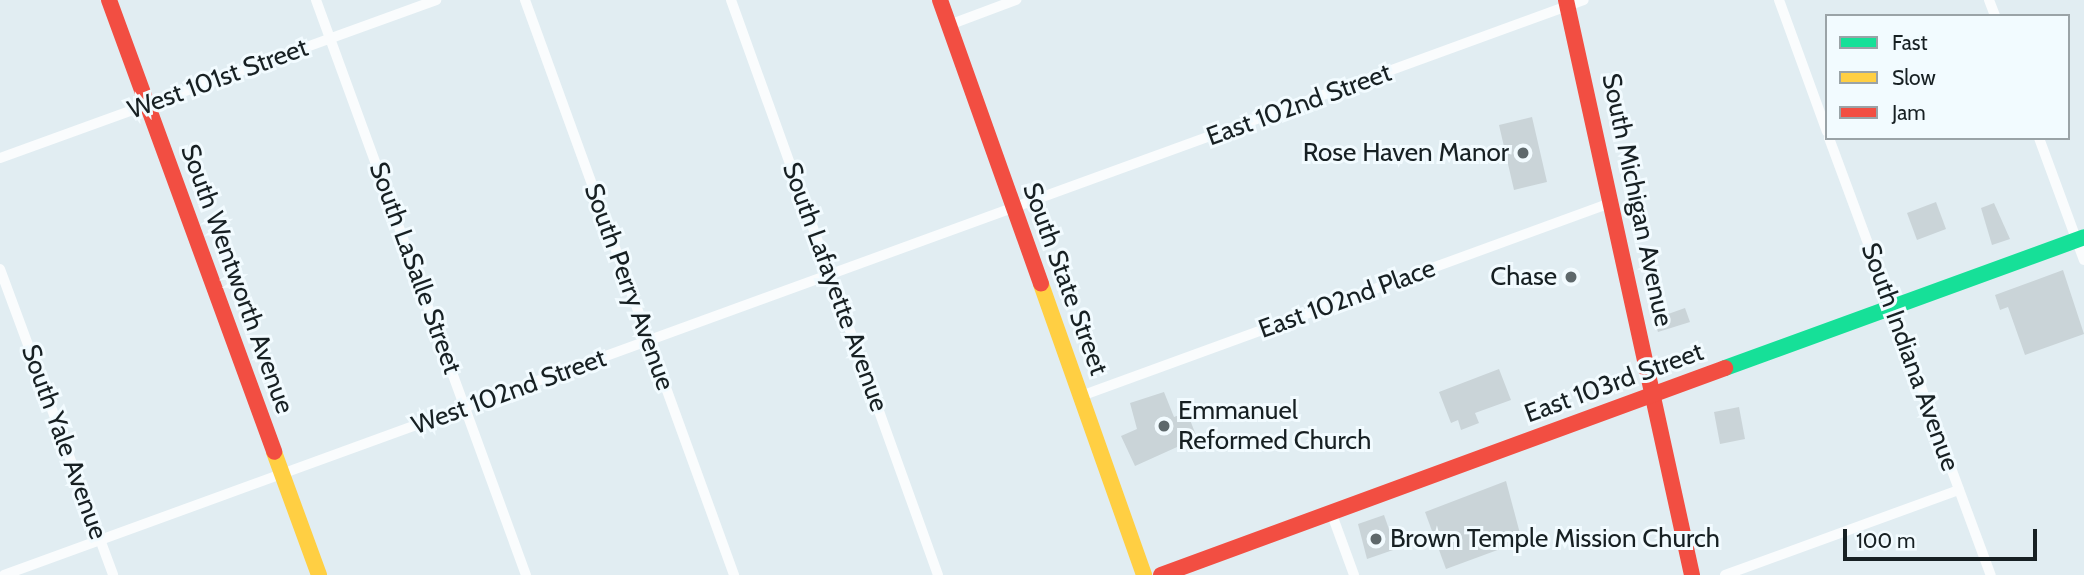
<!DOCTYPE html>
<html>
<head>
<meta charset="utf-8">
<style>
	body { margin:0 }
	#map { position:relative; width:2084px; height:575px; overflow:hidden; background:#e1edf2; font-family:Cabin,sans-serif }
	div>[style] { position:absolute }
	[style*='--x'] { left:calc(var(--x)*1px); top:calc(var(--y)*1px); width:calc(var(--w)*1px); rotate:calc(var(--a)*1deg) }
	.building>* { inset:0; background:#cad4d8 }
	.street>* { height:10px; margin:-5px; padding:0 5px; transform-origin:5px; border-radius:5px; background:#fafcfd }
	.fast>* { height:16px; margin:-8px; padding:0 8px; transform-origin:8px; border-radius:8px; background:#16e098 }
	.slow>* { height:16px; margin:-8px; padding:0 8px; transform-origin:8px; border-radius:8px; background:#ffcf43 }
	.jam>* { height:16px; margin:-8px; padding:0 8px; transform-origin:8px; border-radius:8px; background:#f24e42 }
	.dots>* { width:19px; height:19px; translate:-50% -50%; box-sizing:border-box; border:4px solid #f2fbff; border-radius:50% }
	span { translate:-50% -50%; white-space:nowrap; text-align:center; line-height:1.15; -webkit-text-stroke:6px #f2fbff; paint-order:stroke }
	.street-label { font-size:26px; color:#172023 }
	.poi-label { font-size:26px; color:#172023 }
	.right { translate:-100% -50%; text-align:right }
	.left { translate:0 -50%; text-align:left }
	.legend { position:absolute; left:1825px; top:14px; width:245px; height:126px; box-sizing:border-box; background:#f2fbff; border:2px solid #9aa3a7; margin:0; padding:9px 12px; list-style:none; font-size:21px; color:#172023 }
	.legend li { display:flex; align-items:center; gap:14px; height:35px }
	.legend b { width:35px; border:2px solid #9aa3a7 }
	.scale { position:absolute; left:1843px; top:529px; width:194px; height:32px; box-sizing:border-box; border:4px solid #172023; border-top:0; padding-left:9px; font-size:21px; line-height:24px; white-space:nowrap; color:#172023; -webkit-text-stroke:5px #f2fbff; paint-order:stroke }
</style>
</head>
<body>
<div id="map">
	<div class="building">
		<div style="clip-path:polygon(1532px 117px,1547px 182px,1514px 190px,1499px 125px)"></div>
		<div style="clip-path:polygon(1936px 202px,1946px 229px,1917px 240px,1907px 213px)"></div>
		<div style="clip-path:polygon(1994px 203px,2010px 239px,1992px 245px,1981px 208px)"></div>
		<div style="clip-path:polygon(2063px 270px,2084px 334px,2025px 355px,2008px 307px,2000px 310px,1995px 295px)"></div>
		<div style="clip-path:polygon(1685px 308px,1690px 322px,1658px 332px,1654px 319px)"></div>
		<div style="clip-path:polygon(1499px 369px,1511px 400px,1475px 413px,1479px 423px,1461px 430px,1458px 420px,1451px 423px,1439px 392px)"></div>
		<div style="clip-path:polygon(1164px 392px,1174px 417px,1187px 412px,1197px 438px,1135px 466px,1121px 436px,1137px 429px,1130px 403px)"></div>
		<div style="clip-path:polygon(1739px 407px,1745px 439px,1720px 444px,1714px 412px)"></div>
		<div style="clip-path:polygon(1506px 481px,1522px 541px,1446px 569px,1425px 512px)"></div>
		<div style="clip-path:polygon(1384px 515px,1396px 549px,1367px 559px,1358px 524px)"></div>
	</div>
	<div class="street">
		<div style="--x:316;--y:0;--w:612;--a:69.94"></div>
		<div style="--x:525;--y:0;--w:612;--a:70.02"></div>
		<div style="--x:731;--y:0;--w:611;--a:70.2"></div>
		<div style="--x:1779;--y:0;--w:140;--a:70"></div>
		<div style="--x:1989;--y:0;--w:17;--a:69"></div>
		<div style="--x:949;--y:25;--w:72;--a:-20.5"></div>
		<div style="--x:1829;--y:138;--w:466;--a:69.7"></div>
		<div style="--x:2039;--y:138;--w:130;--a:69.8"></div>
		<div style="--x:0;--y:158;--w:464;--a:-19.9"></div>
		<div style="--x:0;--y:269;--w:326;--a:69.7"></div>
		<div style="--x:1081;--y:396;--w:566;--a:-20.03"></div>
		<div style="--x:1331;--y:512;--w:67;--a:69.9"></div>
		<div style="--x:4;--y:575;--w:1681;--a:-20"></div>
		<div style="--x:1725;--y:575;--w:249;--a:-20"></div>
	</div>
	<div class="fast">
		<div style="--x:1725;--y:368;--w:382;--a:-20"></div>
	</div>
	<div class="slow">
		<div style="--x:1041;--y:284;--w:309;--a:70.5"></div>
		<div style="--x:274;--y:452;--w:131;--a:69.9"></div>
	</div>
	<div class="jam">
		<div style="--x:109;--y:0;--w:481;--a:69.9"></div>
		<div style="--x:940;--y:0;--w:301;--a:70.4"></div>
		<div style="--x:1566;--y:0;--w:589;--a:77.64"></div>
		<div style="--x:1161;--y:575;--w:601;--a:-20.15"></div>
	</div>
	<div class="dots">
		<div style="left:1523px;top:153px;background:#5e686b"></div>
		<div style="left:1571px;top:277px;background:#5e686b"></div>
		<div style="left:1164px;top:426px;background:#5e686b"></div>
		<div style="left:1376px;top:539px;background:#5e686b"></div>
	</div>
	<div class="street-label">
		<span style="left:218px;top:79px;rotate:-20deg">West 101st Street</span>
		<span style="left:1299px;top:105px;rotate:-20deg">East 102nd Street</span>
		<span style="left:1637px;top:200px;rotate:78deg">South Michigan Avenue</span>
		<span style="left:415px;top:268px;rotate:70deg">South LaSalle Street</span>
		<span style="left:237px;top:279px;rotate:70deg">South Wentworth Avenue</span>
		<span style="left:1065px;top:279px;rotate:70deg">South State Street</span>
		<span style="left:629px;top:287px;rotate:70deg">South Perry Avenue</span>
		<span style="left:835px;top:287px;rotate:70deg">South Lafayette Avenue</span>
		<span style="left:1347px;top:299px;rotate:-20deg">East 102nd Place</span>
		<span style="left:1910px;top:357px;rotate:70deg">South Indiana Avenue</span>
		<span style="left:1614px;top:383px;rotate:-20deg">East 103rd Street</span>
		<span style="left:509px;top:392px;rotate:-20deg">West 102nd Street</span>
		<span style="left:64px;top:442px;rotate:70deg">South Yale Avenue</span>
	</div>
	<div class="poi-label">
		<span class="right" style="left:1509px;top:153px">Rose Haven Manor</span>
		<span class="right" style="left:1557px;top:277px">Chase</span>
		<span class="left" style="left:1178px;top:426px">Emmanuel<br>Reformed Church</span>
		<span class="left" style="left:1390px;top:539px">Brown Temple Mission Church</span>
	</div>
	<ul class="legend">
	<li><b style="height:9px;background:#16e098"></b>Fast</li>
	<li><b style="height:9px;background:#ffcf43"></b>Slow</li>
	<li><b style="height:9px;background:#f24e42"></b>Jam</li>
	</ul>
	<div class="scale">100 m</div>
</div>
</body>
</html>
